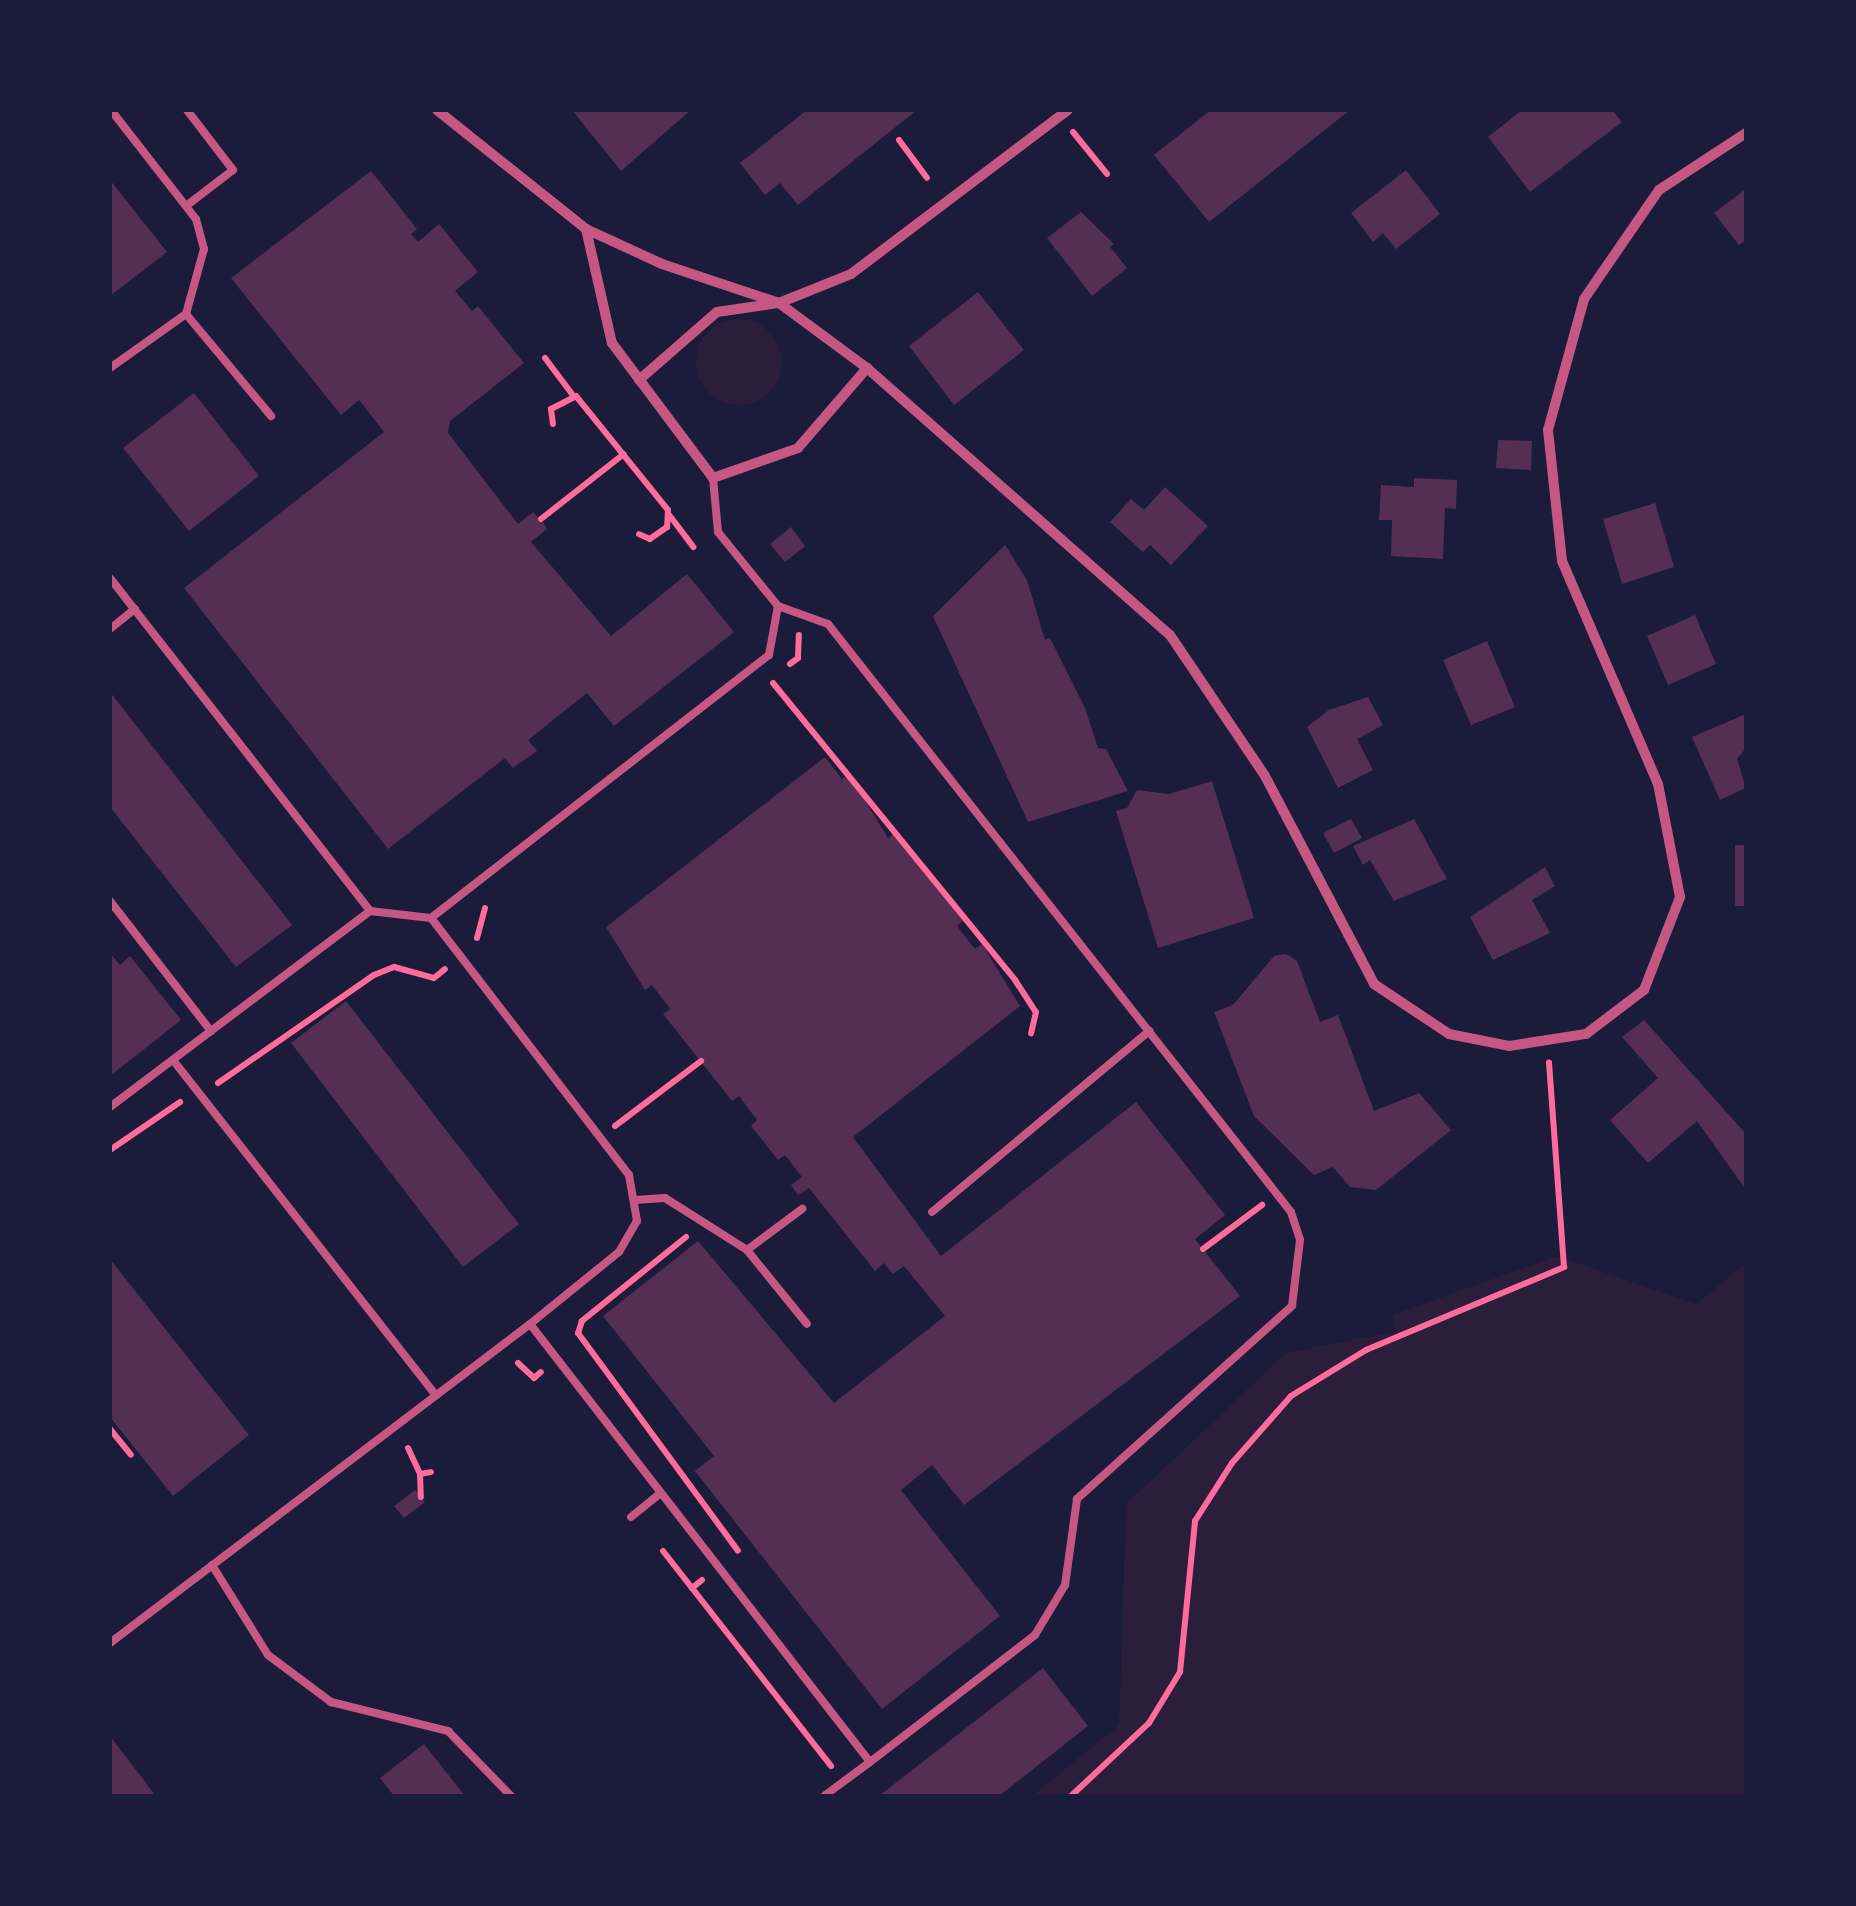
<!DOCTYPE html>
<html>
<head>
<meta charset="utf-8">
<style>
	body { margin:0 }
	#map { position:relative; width:1856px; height:1906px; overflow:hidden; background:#1b1b3a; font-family:"PT Sans Narrow",sans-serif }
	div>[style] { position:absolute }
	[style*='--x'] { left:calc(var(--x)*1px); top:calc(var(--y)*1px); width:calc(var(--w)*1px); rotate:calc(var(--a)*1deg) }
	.green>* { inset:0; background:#2a1e3b }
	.round { border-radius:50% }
	.building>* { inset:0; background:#542f53 }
	.path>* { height:6px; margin:-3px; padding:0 3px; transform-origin:3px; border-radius:3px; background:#ff6b9d }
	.service>* { height:8px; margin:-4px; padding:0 4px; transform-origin:4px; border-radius:4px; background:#c65784 }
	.minor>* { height:10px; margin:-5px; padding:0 5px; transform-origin:5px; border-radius:5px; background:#c65784 }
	span { translate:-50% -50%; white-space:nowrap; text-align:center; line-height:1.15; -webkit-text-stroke:8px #1b1b3a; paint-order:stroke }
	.frame { position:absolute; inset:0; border:112px solid #1b1b3a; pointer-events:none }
</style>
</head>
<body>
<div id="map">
	<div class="green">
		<div class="round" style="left:696px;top:319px;width:86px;height:86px"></div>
		<div style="clip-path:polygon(1557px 1256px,1696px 1304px,1746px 1263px,1746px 1796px,1032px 1796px,1119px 1725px,1126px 1504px,1286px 1353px,1396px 1331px,1392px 1315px)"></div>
	</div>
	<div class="building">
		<div style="clip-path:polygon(572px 110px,691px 110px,621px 171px)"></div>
		<div style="clip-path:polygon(807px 110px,917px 110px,798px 205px,780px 183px,765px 195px,740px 163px)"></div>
		<div style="clip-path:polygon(1211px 110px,1350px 110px,1209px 222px,1154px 155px)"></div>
		<div style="clip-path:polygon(1522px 110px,1612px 110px,1622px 122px,1530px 192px,1488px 137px)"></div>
		<div style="clip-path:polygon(1406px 170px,1440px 214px,1396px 249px,1383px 233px,1373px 242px,1351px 213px)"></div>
		<div style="clip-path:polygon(371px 171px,417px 229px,411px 234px,418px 242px,439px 224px,478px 272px,455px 291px,472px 311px,478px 306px,524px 363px,450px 421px,448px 433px,518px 524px,533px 512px,543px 522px,547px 529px,531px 542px,611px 636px,687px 574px,734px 632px,614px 726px,587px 693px,528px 740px,537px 751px,513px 768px,505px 758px,388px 849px,184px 588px,384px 432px,359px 400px,341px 415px,231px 278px)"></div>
		<div style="clip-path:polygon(110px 180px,167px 252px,110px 296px)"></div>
		<div style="clip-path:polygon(1746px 189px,1746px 240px,1739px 245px,1714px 213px)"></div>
		<div style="clip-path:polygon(1081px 212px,1114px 244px,1110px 247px,1127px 268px,1092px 296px,1047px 238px)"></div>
		<div style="clip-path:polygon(978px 292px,1024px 350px,954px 405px,909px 346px)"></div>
		<div style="clip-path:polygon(194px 393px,259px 476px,189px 531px,123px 448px)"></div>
		<div style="clip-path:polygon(1498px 440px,1532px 441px,1531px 470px,1496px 468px)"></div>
		<div style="clip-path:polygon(1414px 478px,1457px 480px,1456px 509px,1445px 508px,1443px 559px,1391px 556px,1392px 520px,1379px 520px,1381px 485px,1414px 487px)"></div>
		<div style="clip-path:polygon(1165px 487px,1208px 526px,1171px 565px,1150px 545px,1143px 552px,1110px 522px,1131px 499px,1144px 510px)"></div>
		<div style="clip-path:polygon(1655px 503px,1674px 567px,1622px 584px,1603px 519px)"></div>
		<div style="clip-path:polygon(791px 527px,805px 546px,785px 562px,770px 544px)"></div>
		<div style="clip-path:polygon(1005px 545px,1027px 580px,1045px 640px,1050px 638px,1085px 708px,1098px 748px,1106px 749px,1128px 791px,1028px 822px,933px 616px)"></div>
		<div style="clip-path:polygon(1695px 615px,1716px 664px,1668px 685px,1647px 636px)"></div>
		<div style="clip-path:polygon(1487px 641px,1515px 707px,1471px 725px,1443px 660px)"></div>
		<div style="clip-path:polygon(110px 692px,292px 925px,236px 967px,110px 807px)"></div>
		<div style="clip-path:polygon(1368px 697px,1383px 725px,1357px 739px,1373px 770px,1338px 788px,1307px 727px,1329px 710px)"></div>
		<div style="clip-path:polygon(1746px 714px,1746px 748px,1737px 759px,1746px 788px,1720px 800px,1692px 737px)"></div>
		<div style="clip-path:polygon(825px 757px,842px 779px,849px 774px,888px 838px,895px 833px,964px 920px,957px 926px,975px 949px,982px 944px,1020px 1006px,853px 1137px,941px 1256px,1136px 1102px,1225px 1215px,1195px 1239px,1240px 1296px,964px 1505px,932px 1465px,901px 1490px,1000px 1616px,882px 1709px,695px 1471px,714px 1456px,603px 1316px,698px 1241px,834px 1403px,945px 1316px,904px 1266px,893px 1274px,884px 1263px,875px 1271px,809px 1188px,798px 1195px,791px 1185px,802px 1177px,785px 1155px,778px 1160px,751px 1126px,757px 1120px,739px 1096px,732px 1101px,663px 1014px,670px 1009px,652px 985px,645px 990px,606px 927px)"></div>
		<div style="clip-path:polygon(1212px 781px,1254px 918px,1158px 948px,1116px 811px,1127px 808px,1137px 790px,1169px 794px)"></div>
		<div style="clip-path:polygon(1351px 819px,1362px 838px,1334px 853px,1323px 833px)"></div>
		<div style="clip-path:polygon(1414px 819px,1447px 879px,1394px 901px,1370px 860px,1363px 865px,1353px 846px)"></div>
		<div style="clip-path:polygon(1735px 845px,1746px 845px,1746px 906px,1735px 906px)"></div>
		<div style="clip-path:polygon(1545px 867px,1555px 886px,1532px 900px,1550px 933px,1493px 960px,1470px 917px)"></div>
		<div style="clip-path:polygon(110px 953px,120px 965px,130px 956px,181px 1020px,110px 1076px)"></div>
		<div style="clip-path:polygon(1286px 954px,1297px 961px,1320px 1022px,1338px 1015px,1374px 1111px,1419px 1093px,1451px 1130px,1376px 1190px,1350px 1187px,1333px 1167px,1314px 1175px,1254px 1116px,1214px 1012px,1233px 1005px,1274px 956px)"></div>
		<div style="clip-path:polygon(346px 1001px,519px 1224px,463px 1267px,291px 1043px)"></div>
		<div style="clip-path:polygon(1644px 1020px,1746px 1134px,1746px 1190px,1697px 1121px,1648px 1163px,1610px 1120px,1658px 1078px,1622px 1037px)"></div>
		<div style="clip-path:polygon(110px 1259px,249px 1435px,173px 1496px,110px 1417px)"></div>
		<div style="clip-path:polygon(415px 1490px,425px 1502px,404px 1518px,394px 1506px)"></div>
		<div style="clip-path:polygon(1043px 1668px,1088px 1726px,999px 1796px,879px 1796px)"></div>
		<div style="clip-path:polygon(110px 1736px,156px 1796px,110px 1796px)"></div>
		<div style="clip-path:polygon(424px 1744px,465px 1796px,394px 1796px,380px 1778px)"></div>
	</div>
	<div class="path">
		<div style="--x:1073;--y:132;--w:54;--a:51"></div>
		<div style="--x:899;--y:140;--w:47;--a:53.6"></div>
		<div style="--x:545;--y:358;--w:45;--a:53.1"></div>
		<div style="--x:553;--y:424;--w:15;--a:-98"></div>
		<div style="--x:551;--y:409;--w:28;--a:-27"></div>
		<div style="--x:576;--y:396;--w:146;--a:51.1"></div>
		<div style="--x:668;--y:510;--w:17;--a:93"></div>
		<div style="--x:667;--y:527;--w:21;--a:145"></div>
		<div style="--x:650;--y:539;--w:12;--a:-156"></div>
		<div style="--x:670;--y:516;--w:39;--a:53"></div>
		<div style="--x:541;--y:519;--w:105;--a:-38.1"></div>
		<div style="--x:790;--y:664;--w:10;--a:-37"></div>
		<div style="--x:798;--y:658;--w:23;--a:-88"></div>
		<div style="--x:773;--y:683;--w:383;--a:50.8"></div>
		<div style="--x:1015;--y:980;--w:38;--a:57"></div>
		<div style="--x:1036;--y:1012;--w:22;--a:103"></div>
		<div style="--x:477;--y:938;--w:31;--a:-75"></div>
		<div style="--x:218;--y:1083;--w:190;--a:-34.7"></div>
		<div style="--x:374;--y:975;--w:22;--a:-22"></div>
		<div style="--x:394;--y:967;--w:41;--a:15.4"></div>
		<div style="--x:434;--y:978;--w:14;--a:-39"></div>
		<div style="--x:615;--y:1126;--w:108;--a:-37.1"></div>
		<div style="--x:110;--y:1150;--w:85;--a:-34.4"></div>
		<div style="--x:686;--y:1237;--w:134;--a:141.1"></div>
		<div style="--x:582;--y:1321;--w:13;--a:108"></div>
		<div style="--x:578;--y:1333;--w:270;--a:53.7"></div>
		<div style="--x:1203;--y:1249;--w:74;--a:-36.7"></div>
		<div style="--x:518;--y:1363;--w:22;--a:43"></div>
		<div style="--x:534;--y:1378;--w:9;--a:-41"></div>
		<div style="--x:110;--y:1429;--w:33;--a:51"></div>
		<div style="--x:408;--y:1448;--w:29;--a:65"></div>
		<div style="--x:420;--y:1474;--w:11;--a:-10"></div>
		<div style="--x:420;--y:1474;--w:23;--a:88"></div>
		<div style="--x:663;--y:1551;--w:47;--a:51.9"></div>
		<div style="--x:702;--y:1580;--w:13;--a:141"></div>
		<div style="--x:692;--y:1588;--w:226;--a:52"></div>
		<div style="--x:1071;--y:1796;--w:107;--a:-43.1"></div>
		<div style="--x:1149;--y:1723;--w:60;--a:-58.7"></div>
		<div style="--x:1180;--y:1672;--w:152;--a:-84.3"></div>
		<div style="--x:1195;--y:1521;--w:69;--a:-57.5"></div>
		<div style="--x:1232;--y:1463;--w:89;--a:-48.6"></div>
		<div style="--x:1291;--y:1396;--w:88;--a:-31.5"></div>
		<div style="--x:1366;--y:1350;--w:215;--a:-22.7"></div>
		<div style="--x:1564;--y:1267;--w:205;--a:-94.2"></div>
	</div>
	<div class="service">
		<div style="--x:111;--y:110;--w:138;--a:52.1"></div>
		<div style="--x:196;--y:219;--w:31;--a:75"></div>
		<div style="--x:204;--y:249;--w:67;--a:105.5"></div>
		<div style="--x:186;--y:206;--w:59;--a:-37.5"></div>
		<div style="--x:233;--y:170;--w:76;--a:-127.5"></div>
		<div style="--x:110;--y:368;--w:93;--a:-35.4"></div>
		<div style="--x:186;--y:314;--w:133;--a:50.2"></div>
		<div style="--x:713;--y:478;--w:54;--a:84.7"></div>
		<div style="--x:718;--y:532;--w:95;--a:51"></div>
		<div style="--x:778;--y:606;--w:53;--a:19.8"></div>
		<div style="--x:828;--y:624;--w:748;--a:51.78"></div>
		<div style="--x:1291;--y:1212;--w:29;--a:72"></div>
		<div style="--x:1300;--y:1240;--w:66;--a:96.9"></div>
		<div style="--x:1292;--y:1306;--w:289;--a:138.1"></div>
		<div style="--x:1077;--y:1499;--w:87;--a:97.9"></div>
		<div style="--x:1065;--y:1585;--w:58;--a:121"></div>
		<div style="--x:1035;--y:1635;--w:208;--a:142.4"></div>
		<div style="--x:110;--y:578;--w:422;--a:52"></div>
		<div style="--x:110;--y:629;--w:32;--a:-39"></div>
		<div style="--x:110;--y:901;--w:165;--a:52.2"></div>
		<div style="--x:173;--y:1060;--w:426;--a:51.9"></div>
		<div style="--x:110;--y:1107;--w:326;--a:-37"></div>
		<div style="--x:370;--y:911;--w:61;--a:6.5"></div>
		<div style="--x:431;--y:918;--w:428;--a:-37.9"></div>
		<div style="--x:769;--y:655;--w:50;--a:-79.6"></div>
		<div style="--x:635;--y:1200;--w:30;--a:-4"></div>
		<div style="--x:665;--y:1198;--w:97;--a:32.4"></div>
		<div style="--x:747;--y:1250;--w:95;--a:51"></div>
		<div style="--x:932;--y:1212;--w:283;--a:-39.8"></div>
		<div style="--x:747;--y:1250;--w:69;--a:-36.7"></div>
		<div style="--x:530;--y:1324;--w:554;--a:52.18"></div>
		<div style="--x:870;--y:1762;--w:57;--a:143.5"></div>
		<div style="--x:631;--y:1517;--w:38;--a:-39"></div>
		<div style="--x:212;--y:1565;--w:106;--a:58.1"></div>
		<div style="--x:268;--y:1655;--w:79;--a:36.7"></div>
		<div style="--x:331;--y:1702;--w:121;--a:13.9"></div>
		<div style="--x:448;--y:1731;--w:91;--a:45.9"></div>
		<div style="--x:110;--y:1643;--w:527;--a:-37.22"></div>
		<div style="--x:530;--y:1324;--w:114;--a:-39"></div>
		<div style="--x:619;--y:1252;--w:36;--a:-60"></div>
		<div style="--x:637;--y:1221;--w:47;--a:-99.9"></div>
		<div style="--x:629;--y:1175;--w:324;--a:-127.6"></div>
	</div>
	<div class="minor">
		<div style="--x:437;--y:110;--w:191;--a:38.6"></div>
		<div style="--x:586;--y:229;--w:84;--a:24.7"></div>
		<div style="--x:662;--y:264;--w:123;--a:18.4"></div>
		<div style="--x:779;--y:303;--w:109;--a:36.5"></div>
		<div style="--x:867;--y:368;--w:404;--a:41.4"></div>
		<div style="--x:1170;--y:635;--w:170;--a:56"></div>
		<div style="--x:1265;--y:776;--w:235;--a:62.3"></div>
		<div style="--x:1374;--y:984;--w:90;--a:33.7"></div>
		<div style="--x:1449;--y:1034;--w:61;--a:11.3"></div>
		<div style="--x:1509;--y:1046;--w:78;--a:-8.9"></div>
		<div style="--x:1586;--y:1034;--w:73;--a:-37.2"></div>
		<div style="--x:1644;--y:990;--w:100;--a:-68.8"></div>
		<div style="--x:1680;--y:897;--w:115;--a:-101"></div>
		<div style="--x:1658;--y:784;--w:243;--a:-113.3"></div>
		<div style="--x:1562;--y:561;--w:132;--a:-96.1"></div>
		<div style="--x:1548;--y:430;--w:136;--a:-74.6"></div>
		<div style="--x:1584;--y:299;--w:132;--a:-55.5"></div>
		<div style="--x:1659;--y:190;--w:104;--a:-33.2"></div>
		<div style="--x:586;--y:229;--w:117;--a:77.2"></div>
		<div style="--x:612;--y:343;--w:169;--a:53.2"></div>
		<div style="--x:713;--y:478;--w:90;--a:-19.4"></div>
		<div style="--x:798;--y:448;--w:106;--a:-49.2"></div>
		<div style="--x:639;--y:380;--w:103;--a:-41.1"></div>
		<div style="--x:717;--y:312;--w:63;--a:-8.3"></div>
		<div style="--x:779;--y:303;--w:78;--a:-21.9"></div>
		<div style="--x:851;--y:274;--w:272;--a:-37.1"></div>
	</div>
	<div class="frame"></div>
</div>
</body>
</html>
